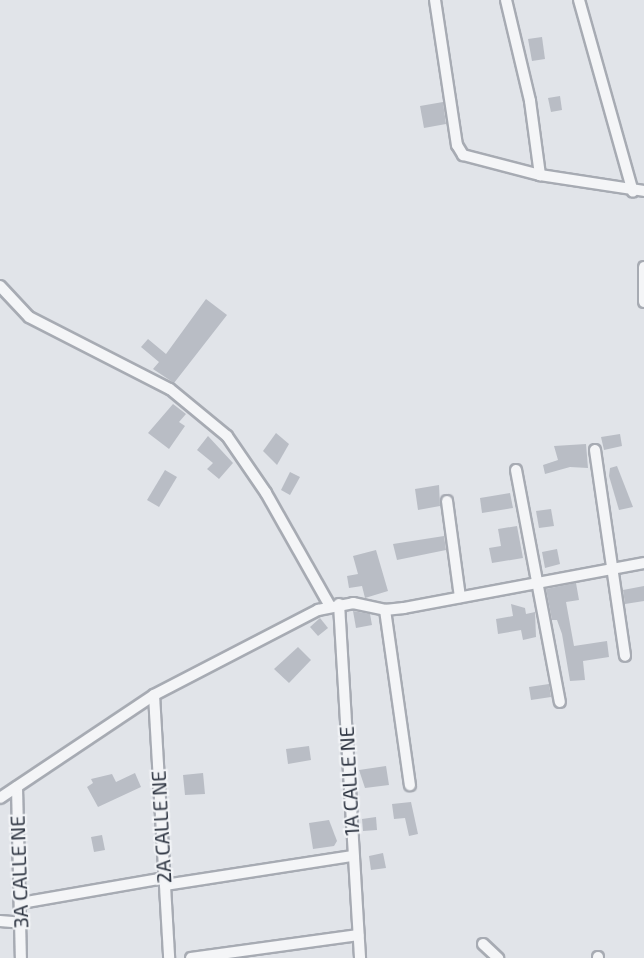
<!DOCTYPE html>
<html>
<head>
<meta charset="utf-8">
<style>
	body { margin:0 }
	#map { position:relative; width:644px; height:958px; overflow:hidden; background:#e1e4e9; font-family:"Exo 2",sans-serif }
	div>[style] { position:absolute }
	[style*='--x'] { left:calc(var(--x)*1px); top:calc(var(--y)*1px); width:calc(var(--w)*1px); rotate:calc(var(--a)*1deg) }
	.building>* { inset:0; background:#b9bdc5 }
	.roads { filter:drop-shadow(2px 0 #a7abb3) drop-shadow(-2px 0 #a7abb3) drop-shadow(0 2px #a7abb3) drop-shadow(0 -2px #a7abb3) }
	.minor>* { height:10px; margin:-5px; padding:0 5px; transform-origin:5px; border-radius:5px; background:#f4f5f7 }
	span { translate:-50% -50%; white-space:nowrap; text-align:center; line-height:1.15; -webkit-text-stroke:4.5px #f1f3f6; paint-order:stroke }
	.street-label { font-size:20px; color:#2b323f }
</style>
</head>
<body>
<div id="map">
	<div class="building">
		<div style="clip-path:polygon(542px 37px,545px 59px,532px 61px,528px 39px)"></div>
		<div style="clip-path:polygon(560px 96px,562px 110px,551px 112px,548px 98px)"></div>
		<div style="clip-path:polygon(443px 102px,446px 124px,424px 128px,420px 106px)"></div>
		<div style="clip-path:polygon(206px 299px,227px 315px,174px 383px,153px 369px,159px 362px,141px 347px,148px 339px,166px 354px)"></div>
		<div style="clip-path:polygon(173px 404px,186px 414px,179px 422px,185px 426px,169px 449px,148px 433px)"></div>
		<div style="clip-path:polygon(276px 433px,289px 444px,277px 465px,263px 451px)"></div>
		<div style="clip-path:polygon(620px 434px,622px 446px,604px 450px,601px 437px)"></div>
		<div style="clip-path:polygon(208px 436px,233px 463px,219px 479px,207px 469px,213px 463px,197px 450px)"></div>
		<div style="clip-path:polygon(586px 444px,588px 468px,570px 467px,545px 474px,543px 465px,558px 460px,554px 446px)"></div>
		<div style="clip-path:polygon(617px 466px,633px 507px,619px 510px,609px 476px,610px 468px)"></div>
		<div style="clip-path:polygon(165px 470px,177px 477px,159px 507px,147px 500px)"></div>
		<div style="clip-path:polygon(290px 472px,300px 477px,290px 495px,281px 490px)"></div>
		<div style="clip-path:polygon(439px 485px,440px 506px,418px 510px,415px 489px)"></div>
		<div style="clip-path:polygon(510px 493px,513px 508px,482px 513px,480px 498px)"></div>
		<div style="clip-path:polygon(551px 509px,554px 526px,539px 528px,536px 511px)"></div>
		<div style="clip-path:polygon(517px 526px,523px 558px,492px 563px,489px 548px,501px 546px,498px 529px)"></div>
		<div style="clip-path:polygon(444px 536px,446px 550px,397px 560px,393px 544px)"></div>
		<div style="clip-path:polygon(557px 549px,560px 564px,545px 568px,542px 552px)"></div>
		<div style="clip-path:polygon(376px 550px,388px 591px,365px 598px,362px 586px,349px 588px,347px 576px,358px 574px,353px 556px)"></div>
		<div style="clip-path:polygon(576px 583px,579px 600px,566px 602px,574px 646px,607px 641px,609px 657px,583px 661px,585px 680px,570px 681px,562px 634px,557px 620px,552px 620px,546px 589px)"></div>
		<div style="clip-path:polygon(644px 586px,644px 601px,625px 604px,623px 590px)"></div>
		<div style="clip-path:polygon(511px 604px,525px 608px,526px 614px,535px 612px,536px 637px,523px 640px,521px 630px,498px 634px,496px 619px,513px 616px)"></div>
		<div style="clip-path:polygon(353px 611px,370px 614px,372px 625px,356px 628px)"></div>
		<div style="clip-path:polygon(320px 618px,328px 628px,318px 636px,310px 627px)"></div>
		<div style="clip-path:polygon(298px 647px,311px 660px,289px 683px,274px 669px)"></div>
		<div style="clip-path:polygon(549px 684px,551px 697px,531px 700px,529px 687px)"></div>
		<div style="clip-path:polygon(309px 746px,311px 760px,288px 764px,286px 749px)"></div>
		<div style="clip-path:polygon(386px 766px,389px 785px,365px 788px,359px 770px)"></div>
		<div style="clip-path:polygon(135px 773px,141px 787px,98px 807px,87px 787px,93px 783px,91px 779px,112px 774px,116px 782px)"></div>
		<div style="clip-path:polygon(203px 773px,205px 794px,185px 795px,183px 775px)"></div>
		<div style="clip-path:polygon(411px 802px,418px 834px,409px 836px,405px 818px,394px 819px,392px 804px)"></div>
		<div style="clip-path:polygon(376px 817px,377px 830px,363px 831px,362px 819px)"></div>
		<div style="clip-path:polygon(329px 820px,337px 841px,334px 846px,313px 849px,309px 823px)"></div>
		<div style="clip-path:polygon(102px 835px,105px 850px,94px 852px,91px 837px)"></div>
		<div style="clip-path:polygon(383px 853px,386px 868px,371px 870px,369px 856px)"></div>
	</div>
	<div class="roads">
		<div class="minor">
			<div style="--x:435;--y:0;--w:147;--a:81.4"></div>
			<div style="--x:457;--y:145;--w:12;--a:59"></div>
			<div style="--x:463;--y:155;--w:80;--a:14.6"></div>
			<div style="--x:540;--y:175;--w:105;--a:8.7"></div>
			<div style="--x:506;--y:0;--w:104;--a:76.6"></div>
			<div style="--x:530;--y:101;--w:75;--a:82.3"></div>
			<div style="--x:579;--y:0;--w:199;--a:74.3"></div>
			<div style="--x:644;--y:267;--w:35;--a:90"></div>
			<div style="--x:0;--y:286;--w:42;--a:46.9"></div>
			<div style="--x:29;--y:317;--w:158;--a:27.1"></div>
			<div style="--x:170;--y:389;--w:74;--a:39.5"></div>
			<div style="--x:227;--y:436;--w:69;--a:55.6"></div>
			<div style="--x:266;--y:493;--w:130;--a:60.5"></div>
			<div style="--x:595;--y:450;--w:208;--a:81.7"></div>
			<div style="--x:516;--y:470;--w:236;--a:79.3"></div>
			<div style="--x:447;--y:501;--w:97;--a:82.3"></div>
			<div style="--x:339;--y:604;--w:355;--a:86.6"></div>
			<div style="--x:385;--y:610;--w:177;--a:81.9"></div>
			<div style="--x:154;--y:695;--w:263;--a:86.7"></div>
			<div style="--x:17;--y:787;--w:171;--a:88.7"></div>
			<div style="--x:0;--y:798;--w:185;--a:-33.8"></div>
			<div style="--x:154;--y:695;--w:185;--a:-27.4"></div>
			<div style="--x:318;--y:610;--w:36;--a:-11"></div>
			<div style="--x:353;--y:603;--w:33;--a:12"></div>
			<div style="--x:385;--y:610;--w:19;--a:-6"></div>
			<div style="--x:404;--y:608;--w:244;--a:-10.6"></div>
			<div style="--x:165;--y:885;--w:190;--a:-8.8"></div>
			<div style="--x:21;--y:903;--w:145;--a:-9.9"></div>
			<div style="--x:0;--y:921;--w:21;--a:5"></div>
			<div style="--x:483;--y:944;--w:21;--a:43"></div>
			<div style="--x:598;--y:957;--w:1;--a:90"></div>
			<div style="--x:191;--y:958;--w:169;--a:-7.8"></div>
		</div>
	</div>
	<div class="street-label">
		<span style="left:349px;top:781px;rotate:-93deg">1A CALLE NE</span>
		<span style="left:161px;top:827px;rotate:-93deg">2A CALLE NE</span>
		<span style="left:19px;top:872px;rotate:-92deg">3A CALLE NE</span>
	</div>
</div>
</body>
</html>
